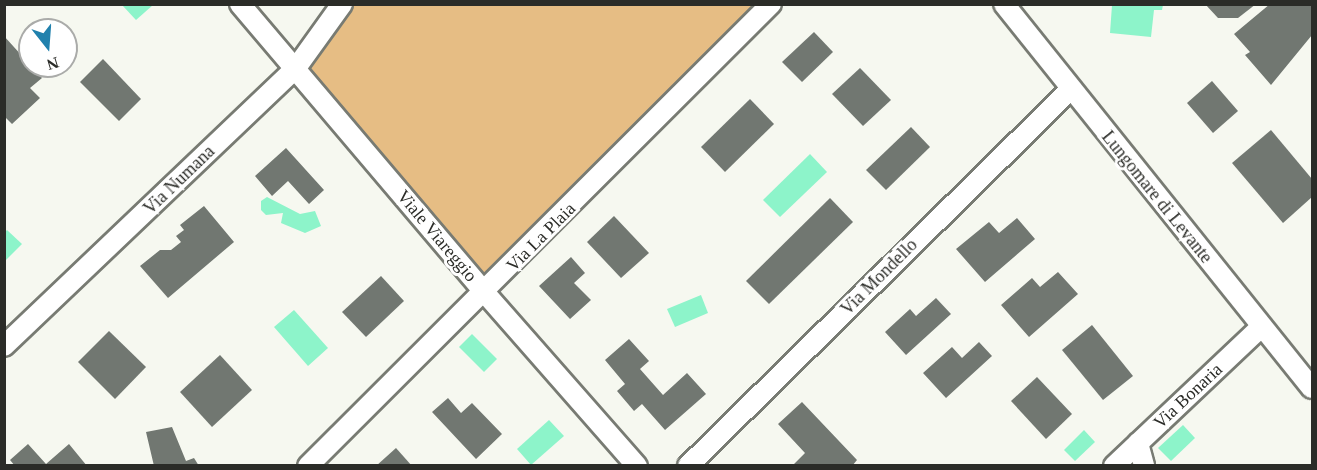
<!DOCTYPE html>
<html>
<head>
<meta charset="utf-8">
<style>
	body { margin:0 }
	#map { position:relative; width:1317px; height:470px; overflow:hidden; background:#f6f8f0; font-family:Georgia,serif }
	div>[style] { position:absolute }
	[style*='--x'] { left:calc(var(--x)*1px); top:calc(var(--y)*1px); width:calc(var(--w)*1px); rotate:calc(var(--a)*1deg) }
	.green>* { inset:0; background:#e6bd84 }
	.water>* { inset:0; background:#8df4ca }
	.building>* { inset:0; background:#717771 }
	.roads { filter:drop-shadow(2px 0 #787b73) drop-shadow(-2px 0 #787b73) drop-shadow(0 2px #787b73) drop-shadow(0 -2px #787b73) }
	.street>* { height:20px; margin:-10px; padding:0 10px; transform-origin:10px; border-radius:10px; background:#fff }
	span { translate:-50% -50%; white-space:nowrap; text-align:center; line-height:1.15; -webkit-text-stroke:6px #fff; paint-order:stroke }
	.street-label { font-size:18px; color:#2b2c28 }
	.frame { position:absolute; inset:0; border:6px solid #2b2c28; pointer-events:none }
	.north { position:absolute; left:18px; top:18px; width:60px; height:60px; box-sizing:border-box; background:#fff; border:2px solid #aaaba9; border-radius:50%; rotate:163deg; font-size:16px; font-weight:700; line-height:24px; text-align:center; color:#2b2c28 }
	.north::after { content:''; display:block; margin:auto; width:21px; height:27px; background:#2181ad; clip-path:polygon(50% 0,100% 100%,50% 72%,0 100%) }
</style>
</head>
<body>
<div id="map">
	<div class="green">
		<div style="clip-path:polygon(338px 5px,771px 5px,485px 293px,296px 68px)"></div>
	</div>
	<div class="water">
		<div style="clip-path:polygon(122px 5px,153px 5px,136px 20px)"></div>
		<div style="clip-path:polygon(1112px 5px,1112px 4px,1163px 5px,1162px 10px,1154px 10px,1151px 37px,1110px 33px)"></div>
		<div style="clip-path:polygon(810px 154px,827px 172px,780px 217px,763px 200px)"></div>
		<div style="clip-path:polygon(267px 197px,300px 214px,315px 211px,321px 226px,305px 233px,281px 223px,283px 213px,266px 215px,261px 210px,261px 201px)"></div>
		<div style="clip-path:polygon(7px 230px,22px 244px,5px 261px,5px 232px)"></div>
		<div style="clip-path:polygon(701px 295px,708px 313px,675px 327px,667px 309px)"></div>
		<div style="clip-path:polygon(294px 310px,328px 348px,308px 366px,274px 327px)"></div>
		<div style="clip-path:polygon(472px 334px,497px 359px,484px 372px,459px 347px)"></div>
		<div style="clip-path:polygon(549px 420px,564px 436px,531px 465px,517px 449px)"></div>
		<div style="clip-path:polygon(1183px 425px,1195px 438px,1171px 461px,1158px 448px)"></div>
		<div style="clip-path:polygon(1084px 430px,1095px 442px,1075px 461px,1064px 450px)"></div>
	</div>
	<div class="building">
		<div style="clip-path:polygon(1205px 4px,1256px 4px,1238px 18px,1218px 18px)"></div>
		<div style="clip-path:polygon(1270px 4px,1312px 4px,1312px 35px,1271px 85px,1245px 55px,1250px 52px,1234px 34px)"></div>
		<div style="clip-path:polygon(814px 32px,833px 52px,802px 82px,782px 62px)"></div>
		<div style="clip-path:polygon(4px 36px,42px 78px,30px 88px,40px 98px,12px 124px,4px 116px)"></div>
		<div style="clip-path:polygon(103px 59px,141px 99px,119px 121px,80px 82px)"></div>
		<div style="clip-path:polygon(860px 68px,891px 100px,863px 126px,832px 94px)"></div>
		<div style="clip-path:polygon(1212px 81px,1238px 111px,1213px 133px,1187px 103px)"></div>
		<div style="clip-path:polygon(750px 99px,774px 124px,725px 172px,701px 147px)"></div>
		<div style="clip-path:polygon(911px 127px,930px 147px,886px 190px,866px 170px)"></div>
		<div style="clip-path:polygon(1271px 130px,1312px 179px,1312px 197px,1283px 223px,1232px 163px)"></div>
		<div style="clip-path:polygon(286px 148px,324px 190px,309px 204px,288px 181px,272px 196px,255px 176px)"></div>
		<div style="clip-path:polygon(830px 198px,853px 222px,769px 304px,746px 281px)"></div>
		<div style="clip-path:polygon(204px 206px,234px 242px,168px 298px,140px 266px,160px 250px,171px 250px,181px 242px,176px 236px,184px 230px,180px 225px)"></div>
		<div style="clip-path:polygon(614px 216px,649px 253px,621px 278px,587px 242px)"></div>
		<div style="clip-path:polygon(1017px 218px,1035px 239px,985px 282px,956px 249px,989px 222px,999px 233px)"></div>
		<div style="clip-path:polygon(571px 257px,585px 273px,574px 283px,591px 300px,570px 319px,539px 286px)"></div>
		<div style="clip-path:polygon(1058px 272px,1078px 294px,1029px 337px,1001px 305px,1032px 278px,1040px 287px)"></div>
		<div style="clip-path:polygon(381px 276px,404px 301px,366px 337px,342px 312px)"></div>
		<div style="clip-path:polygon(936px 298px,951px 314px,906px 355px,885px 332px,910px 309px,916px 316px)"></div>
		<div style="clip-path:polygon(1092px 325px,1133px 376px,1103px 400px,1062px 350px)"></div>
		<div style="clip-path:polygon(109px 331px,146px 367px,115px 399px,78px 362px)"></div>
		<div style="clip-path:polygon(629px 339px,649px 361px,640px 369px,663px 395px,687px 373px,706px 394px,665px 430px,642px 404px,634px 411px,617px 391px,625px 384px,605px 360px)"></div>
		<div style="clip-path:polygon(979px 342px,992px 356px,946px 398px,923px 373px,952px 347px,962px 358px)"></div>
		<div style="clip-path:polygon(220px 355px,252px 390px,212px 427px,180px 392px)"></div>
		<div style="clip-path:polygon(1037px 377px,1072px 414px,1046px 439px,1011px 401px)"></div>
		<div style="clip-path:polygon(448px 398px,461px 413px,472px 403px,502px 434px,476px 459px,432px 412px)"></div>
		<div style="clip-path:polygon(802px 402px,857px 460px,852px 466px,792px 466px,805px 453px,778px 424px)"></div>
		<div style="clip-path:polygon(172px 427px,186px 461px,194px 458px,199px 466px,154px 466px,146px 432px)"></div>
		<div style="clip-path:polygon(28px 444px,46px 464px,69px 444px,87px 466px,15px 466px,10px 460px)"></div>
		<div style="clip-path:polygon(396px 448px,412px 466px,376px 466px)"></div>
	</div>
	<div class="roads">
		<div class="street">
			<div style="--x:240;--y:4;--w:379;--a:49.7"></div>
			<div style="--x:485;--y:293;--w:230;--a:48.7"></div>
			<div style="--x:1004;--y:4;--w:492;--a:51.3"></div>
			<div style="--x:4;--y:346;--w:403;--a:-43.6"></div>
			<div style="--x:296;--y:68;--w:79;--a:-54.3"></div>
			<div style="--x:1138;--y:443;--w:24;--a:75"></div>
			<div style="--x:308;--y:466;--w:654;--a:-44.94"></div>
			<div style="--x:688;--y:466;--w:537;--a:-44.55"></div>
			<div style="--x:1114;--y:466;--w:202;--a:-43.4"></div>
		</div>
	</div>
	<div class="street-label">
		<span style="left:179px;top:180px;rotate:-44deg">Via Numana</span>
		<span style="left:1157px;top:197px;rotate:51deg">Lungomare di Levante</span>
		<span style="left:437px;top:236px;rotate:50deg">Viale Viareggio</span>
		<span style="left:541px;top:237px;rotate:-45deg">Via La Plaia</span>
		<span style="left:879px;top:277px;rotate:-45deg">Via Mondello</span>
		<span style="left:1188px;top:396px;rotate:-43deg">Via Bonaria</span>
	</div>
	<div class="frame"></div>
	<div class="north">N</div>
</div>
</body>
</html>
